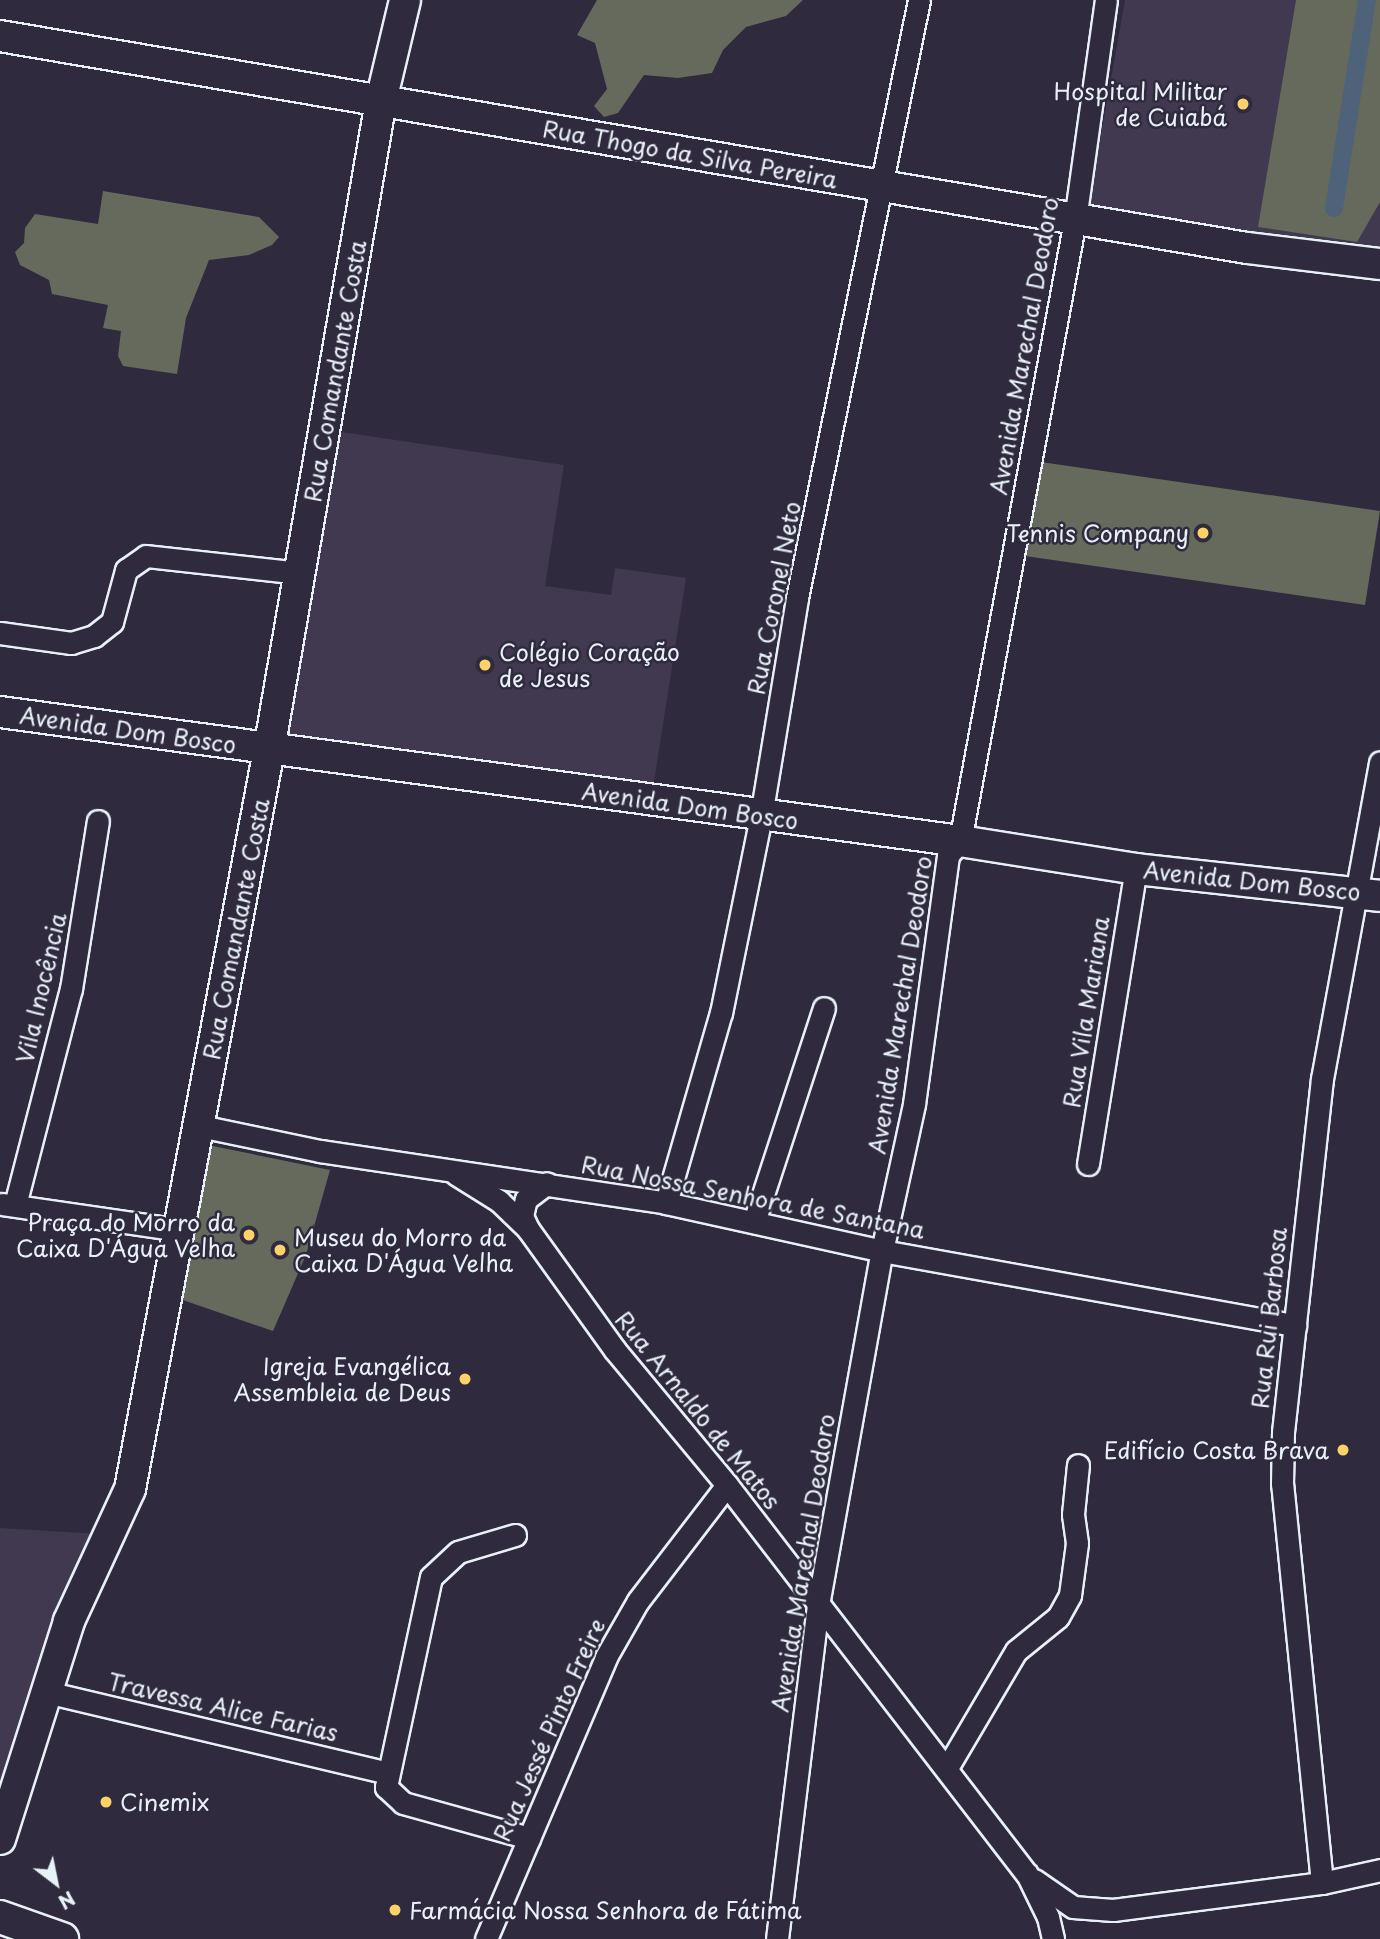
<!DOCTYPE html>
<html>
<head>
<meta charset="utf-8">
<style>
	body { margin:0 }
	#map { position:relative; width:1380px; height:1939px; overflow:hidden; background:#2f2a3d; font-family:"Playpen Sans",sans-serif }
	div>[style] { position:absolute }
	[style*='--x'] { left:calc(var(--x)*1px); top:calc(var(--y)*1px); width:calc(var(--w)*1px); rotate:calc(var(--a)*1deg) }
	.built>* { inset:0; background:#41394f }
	.green>* { inset:0; background:#656a5c }
	.canal>* { height:18px; margin:-9px; padding:0 9px; transform-origin:9px; border-radius:9px; background:#4e6379 }
	.roads { filter:drop-shadow(2px 0 #e8f1f8) drop-shadow(-2px 0 #e8f1f8) drop-shadow(0 2px #e8f1f8) drop-shadow(0 -2px #e8f1f8) }
	.street>* { height:21px; margin:-10.5px; padding:0 10.5px; transform-origin:10.5px; border-radius:10.5px; background:#2f2a3d }
	.secondary>* { height:30px; margin:-15px; padding:0 15px; transform-origin:15px; border-radius:15px; background:#2f2a3d }
	.primary>* { height:32px; margin:-16px; padding:0 16px; transform-origin:16px; border-radius:16px; background:#2f2a3d }
	.dots>* { width:19px; height:19px; translate:-50% -50%; box-sizing:border-box; border:4px solid #2f2a3d; border-radius:50% }
	span { translate:-50% -50%; white-space:nowrap; text-align:center; line-height:1.15; -webkit-text-stroke:5px #2f2a3d; paint-order:stroke }
	.poi-label { font-size:23px; color:#e8f1f8 }
	.right { translate:-100% -50%; text-align:right }
	.left { translate:0 -50%; text-align:left }
	.street-label { font-size:23px; color:#e8f1f8 }
	.north { position:absolute; left:21px; top:1848px; width:70px; height:70px; -webkit-text-stroke:5px #2f2a3d; paint-order:stroke; rotate:148deg; font-size:19px; font-weight:700; line-height:28px; text-align:center; color:#e8f1f8 }
	.north::after { content:''; display:block; margin:auto; width:24px; height:32px; background:#e8f1f8; clip-path:polygon(50% 0,100% 100%,50% 72%,0 100%) }
</style>
</head>
<body>
<div id="map">
	<div class="built">
		<div style="clip-path:polygon(1125px 0,1380px 0,1380px 250px,1088px 208px)"></div>
		<div style="clip-path:polygon(335px 431px,564px 465px,545px 586px,611px 595px,615px 568px,686px 578px,653px 788px,288px 734px)"></div>
		<div style="clip-path:polygon(0 1528px,99px 1534px,0 1806px)"></div>
	</div>
	<div class="green">
		<div style="clip-path:polygon(597px 0,803px 0,786px 16px,746px 27px,723px 50px,712px 73px,678px 78px,644px 75px,618px 113px,604px 117px,594px 106px,607px 89px,595px 43px,577px 35px)"></div>
		<div style="clip-path:polygon(1296px 0,1380px 0,1380px 202px,1357px 242px,1258px 227px)"></div>
		<div style="clip-path:polygon(103px 191px,259px 217px,279px 237px,272px 245px,249px 255px,209px 260px,186px 318px,177px 374px,123px 366px,118px 356px,121px 331px,103px 328px,108px 305px,52px 294px,49px 280px,20px 265px,15px 252px,24px 243px,25px 228px,35px 214px,98px 224px)"></div>
		<div style="clip-path:polygon(1041px 462px,1380px 511px,1365px 605px,1025px 556px)"></div>
		<div style="clip-path:polygon(203px 1144px,330px 1170px,306px 1255px,273px 1331px,174px 1297px)"></div>
	</div>
	<div class="canal">
		<div style="--x:1334;--y:208;--w:211;--a:-81"></div>
	</div>
	<div class="roads">
		<div class="street">
			<div style="--x:0;--y:633;--w:72;--a:8"></div>
			<div style="--x:71;--y:643;--w:24;--a:-17"></div>
			<div style="--x:94;--y:636;--w:23;--a:-38"></div>
			<div style="--x:112;--y:622;--w:54;--a:-74.9"></div>
			<div style="--x:126;--y:570;--w:24;--a:-35"></div>
			<div style="--x:146;--y:556;--w:156;--a:6.3"></div>
			<div style="--x:200;--y:1126;--w:123;--a:11.8"></div>
			<div style="--x:320;--y:1151;--w:350;--a:8.5"></div>
			<div style="--x:666;--y:1203;--w:221;--a:12.5"></div>
			<div style="--x:882;--y:1251;--w:420;--a:10.2"></div>
			<div style="--x:1088;--y:1164;--w:299;--a:-80.8"></div>
			<div style="--x:456;--y:1174;--w:51;--a:32.1"></div>
			<div style="--x:499;--y:1201;--w:40;--a:44"></div>
			<div style="--x:528;--y:1229;--w:149;--a:54.3"></div>
			<div style="--x:615;--y:1350;--w:175;--a:50.3"></div>
			<div style="--x:727;--y:1485;--w:491;--a:52.4"></div>
			<div style="--x:1027;--y:1874;--w:48;--a:64"></div>
			<div style="--x:1048;--y:1917;--w:23;--a:77"></div>
			<div style="--x:666;--y:1203;--w:198;--a:-73.9"></div>
			<div style="--x:721;--y:1013;--w:201;--a:-78.5"></div>
			<div style="--x:761;--y:816;--w:221;--a:-80.6"></div>
			<div style="--x:797;--y:598;--w:610;--a:-78.47"></div>
			<div style="--x:2;--y:1204;--w:180;--a:8.3"></div>
			<div style="--x:15;--y:1205;--w:223;--a:-75.5"></div>
			<div style="--x:71;--y:989;--w:170;--a:-80.9"></div>
			<div style="--x:754;--y:1222;--w:225;--a:-71.9"></div>
			<div style="--x:528;--y:1229;--w:14;--a:-115"></div>
			<div style="--x:522;--y:1216;--w:17;--a:-77"></div>
			<div style="--x:526;--y:1199;--w:26;--a:-37"></div>
			<div style="--x:515;--y:1535;--w:59;--a:163.4"></div>
			<div style="--x:458;--y:1552;--w:37;--a:137"></div>
			<div style="--x:431;--y:1577;--w:215;--a:102.1"></div>
			<div style="--x:386;--y:1787;--w:23;--a:43"></div>
			<div style="--x:403;--y:1803;--w:131;--a:15.5"></div>
			<div style="--x:46;--y:1692;--w:351;--a:13.3"></div>
			<div style="--x:947;--y:1768;--w:136;--a:-59.5"></div>
			<div style="--x:1016;--y:1651;--w:54;--a:-39"></div>
			<div style="--x:1058;--y:1617;--w:25;--a:-61"></div>
			<div style="--x:1070;--y:1595;--w:52;--a:-82.3"></div>
			<div style="--x:1077;--y:1543;--w:29;--a:-98"></div>
			<div style="--x:1073;--y:1514;--w:49;--a:-84.2"></div>
			<div style="--x:1034;--y:1880;--w:47;--a:34.7"></div>
			<div style="--x:1073;--y:1907;--w:40;--a:4.3"></div>
			<div style="--x:1113;--y:1910;--w:211;--a:-7.4"></div>
			<div style="--x:1322;--y:1883;--w:59;--a:-12.6"></div>
			<div style="--x:1322;--y:1883;--w:401;--a:-95.7"></div>
			<div style="--x:1282;--y:1484;--w:52;--a:-88.9"></div>
			<div style="--x:1283;--y:1432;--w:355;--a:-83.7"></div>
			<div style="--x:1322;--y:1079;--w:322;--a:-79.6"></div>
			<div style="--x:486;--y:1939;--w:306;--a:-66.9"></div>
			<div style="--x:606;--y:1657;--w:64;--a:-60.3"></div>
			<div style="--x:638;--y:1601;--w:146;--a:-52.5"></div>
			<div style="--x:777;--y:1939;--w:337;--a:-83"></div>
			<div style="--x:818;--y:1605;--w:360;--a:-79.8"></div>
			<div style="--x:882;--y:1251;--w:150;--a:-77.7"></div>
			<div style="--x:914;--y:1104;--w:251;--a:-82.2"></div>
			<div style="--x:948;--y:855;--w:18;--a:-49"></div>
			<div style="--x:960;--y:841;--w:632;--a:-79.51"></div>
			<div style="--x:1075;--y:220;--w:222;--a:-82"></div>
		</div>
		<div class="secondary">
			<div style="--x:0;--y:36;--w:1265;--a:9.65"></div>
			<div style="--x:1247;--y:248;--w:134;--a:6.9"></div>
			<div style="--x:0;--y:712;--w:969;--a:7.65"></div>
			<div style="--x:960;--y:841;--w:178;--a:9"></div>
			<div style="--x:1136;--y:869;--w:245;--a:6.3"></div>
			<div style="--x:0;--y:1839;--w:229;--a:-72.4"></div>
			<div style="--x:69;--y:1621;--w:145;--a:-65.2"></div>
			<div style="--x:130;--y:1489;--w:752;--a:-79.35"></div>
			<div style="--x:269;--y:750;--w:659;--a:-80.21"></div>
			<div style="--x:381;--y:101;--w:104;--a:-76.6"></div>
		</div>
		<div class="primary">
			<div style="--x:0;--y:1917;--w:66;--a:19.5"></div>
		</div>
	</div>
	<div class="dots">
		<div style="left:1243px;top:104px;background:#ffd166"></div>
		<div style="left:1203px;top:533px;background:#ffd166"></div>
		<div style="left:485px;top:665px;background:#ffd166"></div>
		<div style="left:249px;top:1235px;background:#ffd166"></div>
		<div style="left:280px;top:1250px;background:#ffd166"></div>
		<div style="left:465px;top:1379px;background:#ffd166"></div>
		<div style="left:1343px;top:1450px;background:#ffd166"></div>
		<div style="left:106px;top:1802px;background:#ffd166"></div>
		<div style="left:395px;top:1910px;background:#ffd166"></div>
	</div>
	<div class="poi-label">
		<span class="right" style="left:1227px;top:104px">Hospital Militar<br>de Cuiabá</span>
		<span class="right" style="left:1189px;top:533px">Tennis Company</span>
		<span class="left" style="left:499px;top:665px">Colégio Coração<br>de Jesus</span>
		<span class="right" style="left:235px;top:1235px">Praça do Morro da<br>Caixa D'Água Velha</span>
		<span class="left" style="left:294px;top:1250px">Museu do Morro da<br>Caixa D'Água Velha</span>
		<span class="right" style="left:451px;top:1379px">Igreja Evangélica<br>Assembleia de Deus</span>
		<span class="right" style="left:1329px;top:1450px">Edifício Costa Brava</span>
		<span class="left" style="left:120px;top:1802px">Cinemix</span>
		<span class="left" style="left:409px;top:1910px">Farmácia Nossa Senhora de Fátima</span>
	</div>
	<div class="street-label">
		<span style="left:690px;top:154px;rotate:10deg">Rua Thogo da Silva Pereira</span>
		<span style="left:1024px;top:346px;rotate:-80deg">Avenida Marechal Deodoro</span>
		<span style="left:335px;top:371px;rotate:-80deg">Rua Comandante Costa</span>
		<span style="left:774px;top:598px;rotate:-79deg">Rua Coronel Neto</span>
		<span style="left:128px;top:730px;rotate:8deg">Avenida Dom Bosco</span>
		<span style="left:690px;top:806px;rotate:8deg">Avenida Dom Bosco</span>
		<span style="left:1252px;top:881px;rotate:6deg">Avenida Dom Bosco</span>
		<span style="left:236px;top:929px;rotate:-79deg">Rua Comandante Costa</span>
		<span style="left:41px;top:988px;rotate:-77deg">Vila Inocência</span>
		<span style="left:900px;top:1005px;rotate:-81deg">Avenida Marechal Deodoro</span>
		<span style="left:1086px;top:1012px;rotate:-81deg">Rua Vila Mariana</span>
		<span style="left:753px;top:1197px;rotate:11deg">Rua Nossa Senhora de Santana</span>
		<span style="left:1269px;top:1318px;rotate:-84deg">Rua Rui Barbosa</span>
		<span style="left:698px;top:1410px;rotate:51deg">Rua Arnaldo de Matos</span>
		<span style="left:803px;top:1563px;rotate:-81deg">Avenida Marechal Deodoro</span>
		<span style="left:223px;top:1707px;rotate:13deg">Travessa Alice Farias</span>
		<span style="left:549px;top:1730px;rotate:-66deg">Rua Jessé Pinto Freire</span>
	</div>
	<div class="north">N</div>
</div>
</body>
</html>
